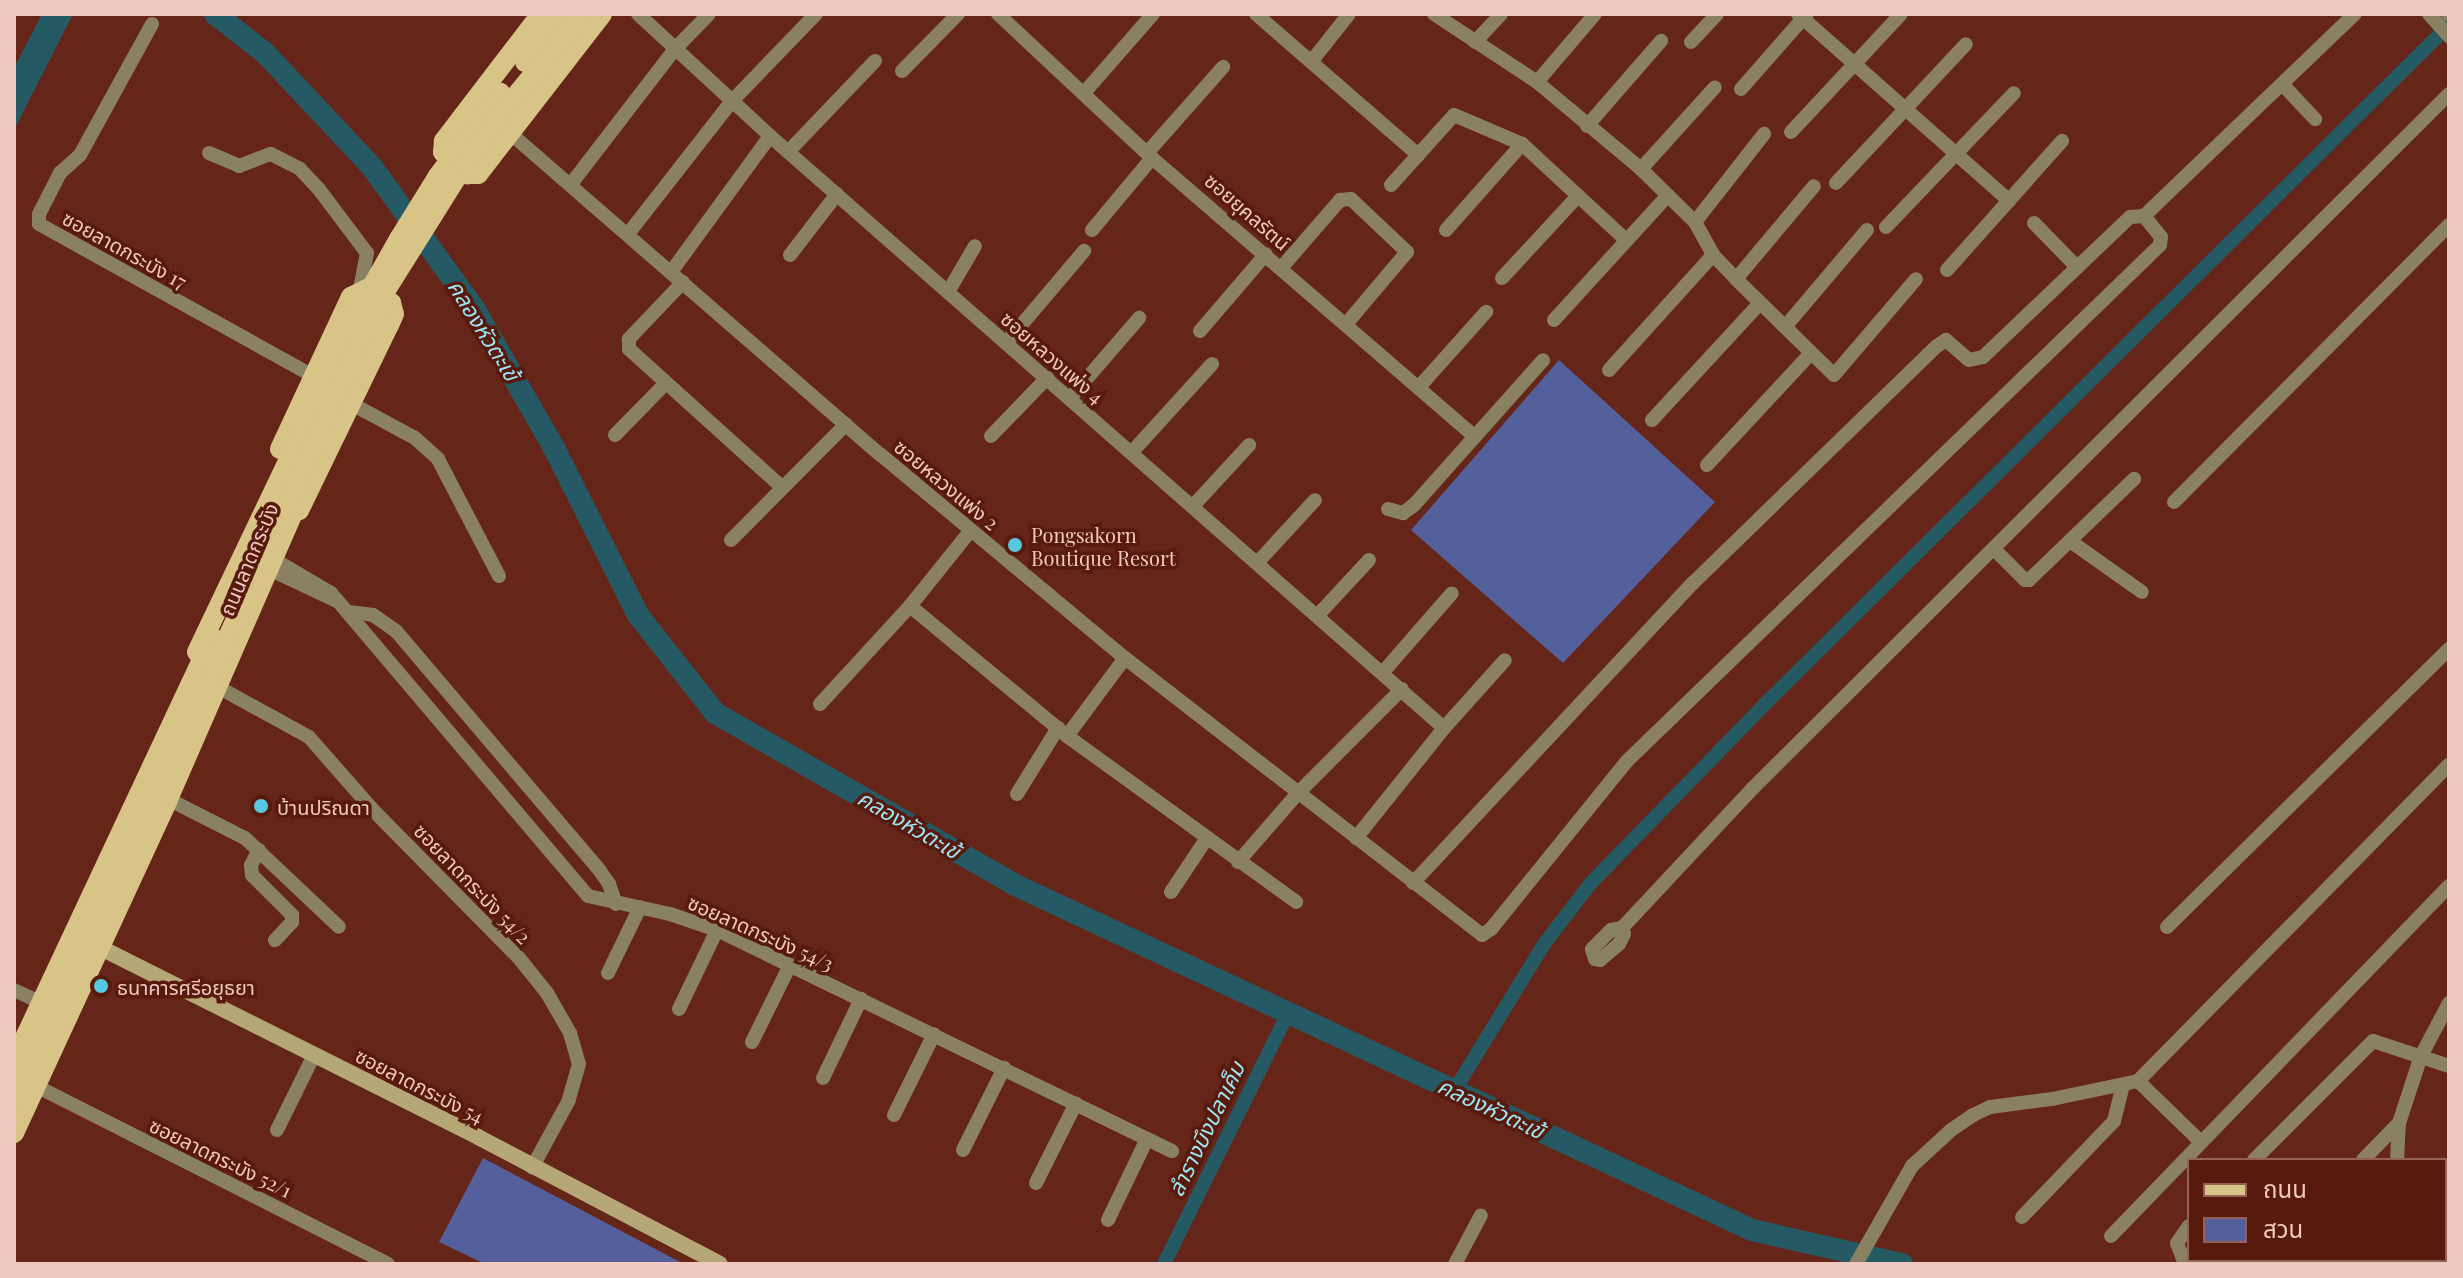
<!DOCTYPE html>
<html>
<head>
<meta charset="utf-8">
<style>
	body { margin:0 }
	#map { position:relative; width:2463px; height:1278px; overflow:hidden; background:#652519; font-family:"Playfair Display","Noto Sans Thai",serif }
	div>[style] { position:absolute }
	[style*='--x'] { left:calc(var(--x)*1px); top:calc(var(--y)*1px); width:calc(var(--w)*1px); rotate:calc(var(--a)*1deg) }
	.green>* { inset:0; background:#53609b }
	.water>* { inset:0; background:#255a65 }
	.canal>* { height:14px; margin:-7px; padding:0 7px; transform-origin:7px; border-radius:7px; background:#255a65 }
	.river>* { height:22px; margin:-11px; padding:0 11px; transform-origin:11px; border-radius:11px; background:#255a65 }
	.street>* { height:14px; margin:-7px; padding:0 7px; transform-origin:7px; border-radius:7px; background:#8a8163 }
	.secondary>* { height:16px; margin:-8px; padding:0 8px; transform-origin:8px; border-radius:8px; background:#b6a777 }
	.primary>* { height:20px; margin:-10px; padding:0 10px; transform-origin:10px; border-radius:10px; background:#d7c486 }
	.primary-bridge>* { height:20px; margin:-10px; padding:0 10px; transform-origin:10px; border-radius:10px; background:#d7c486 }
	.dots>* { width:22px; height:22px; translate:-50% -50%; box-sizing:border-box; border:4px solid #591a0e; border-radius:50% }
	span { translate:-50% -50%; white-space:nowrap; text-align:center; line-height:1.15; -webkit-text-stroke:7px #591a0e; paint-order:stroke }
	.street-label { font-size:20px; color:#f0c8bf }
	.poi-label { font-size:20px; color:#f0c8bf }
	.left { translate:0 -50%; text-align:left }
	.water-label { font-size:22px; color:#9ce6f6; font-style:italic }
	.frame { position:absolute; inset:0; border:16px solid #f0c8bf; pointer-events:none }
	.legend { position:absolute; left:2187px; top:1158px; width:260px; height:104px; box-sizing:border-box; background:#591a0e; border:2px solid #956055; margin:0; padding:10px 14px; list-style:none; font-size:24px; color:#f0c8bf }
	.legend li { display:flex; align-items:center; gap:16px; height:40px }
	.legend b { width:40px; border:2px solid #956055 }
</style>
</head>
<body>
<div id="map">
	<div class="green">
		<div style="clip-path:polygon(1559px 360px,1715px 502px,1563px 663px,1411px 530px)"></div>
		<div style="clip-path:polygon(483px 1158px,684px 1264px,485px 1264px,439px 1242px)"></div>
	</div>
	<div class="water">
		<div style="clip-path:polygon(42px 14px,73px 14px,14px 130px,14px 68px)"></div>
	</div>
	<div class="canal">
		<div style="--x:1454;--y:1091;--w:172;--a:-58.5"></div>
		<div style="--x:1544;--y:944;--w:76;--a:-52.5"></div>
		<div style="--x:1590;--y:884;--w:255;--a:-45.8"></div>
		<div style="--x:1768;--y:701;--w:960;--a:-44.79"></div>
		<div style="--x:1164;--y:1264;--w:280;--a:-63.7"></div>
	</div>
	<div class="river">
		<div style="--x:215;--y:14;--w:63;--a:38"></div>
		<div style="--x:265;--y:53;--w:156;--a:46.8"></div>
		<div style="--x:372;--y:167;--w:176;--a:54.2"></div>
		<div style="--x:475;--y:310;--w:157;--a:60.2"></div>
		<div style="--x:553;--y:446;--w:189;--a:63.3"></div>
		<div style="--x:638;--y:615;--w:125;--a:51.8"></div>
		<div style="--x:715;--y:713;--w:344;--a:29.8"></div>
		<div style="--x:1013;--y:884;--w:816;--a:25.09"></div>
		<div style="--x:1752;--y:1230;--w:154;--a:12.8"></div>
	</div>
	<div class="street">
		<div style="--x:638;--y:14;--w:180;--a:42.7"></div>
		<div style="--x:770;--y:136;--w:897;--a:41.29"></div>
		<div style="--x:998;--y:14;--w:211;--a:43.1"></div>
		<div style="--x:1152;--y:158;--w:425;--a:40.8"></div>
		<div style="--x:1256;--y:14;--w:215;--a:41"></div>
		<div style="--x:1434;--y:14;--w:123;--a:33.4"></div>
		<div style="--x:1537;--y:82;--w:136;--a:39.9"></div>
		<div style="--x:1641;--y:169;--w:76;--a:44.5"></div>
		<div style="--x:1695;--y:222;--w:38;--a:61"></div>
		<div style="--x:1713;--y:255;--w:33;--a:46"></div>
		<div style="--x:1736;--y:279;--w:137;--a:44.4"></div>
		<div style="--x:1834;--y:375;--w:126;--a:-49.5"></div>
		<div style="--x:1798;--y:14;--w:282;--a:41.5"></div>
		<div style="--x:2429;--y:14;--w:30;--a:48"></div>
		<div style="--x:2448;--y:14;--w:1;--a:45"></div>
		<div style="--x:152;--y:24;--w:149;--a:118.8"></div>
		<div style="--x:80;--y:155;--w:27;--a:138"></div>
		<div style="--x:60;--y:173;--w:46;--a:117.1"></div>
		<div style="--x:39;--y:214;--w:10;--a:90"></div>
		<div style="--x:39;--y:224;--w:311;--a:29"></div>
		<div style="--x:1475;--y:42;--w:38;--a:-47"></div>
		<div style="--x:1691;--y:42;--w:38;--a:-47"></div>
		<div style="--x:1311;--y:62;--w:61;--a:-51.6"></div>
		<div style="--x:902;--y:71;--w:80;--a:-45.5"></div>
		<div style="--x:1537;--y:82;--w:89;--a:-49.5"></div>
		<div style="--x:2283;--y:85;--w:47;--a:46.7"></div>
		<div style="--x:1741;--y:89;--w:100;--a:-48.7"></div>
		<div style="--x:1084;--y:93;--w:105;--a:-48.9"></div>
		<div style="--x:1587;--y:126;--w:113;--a:-49"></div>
		<div style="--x:1791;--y:132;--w:161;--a:-47"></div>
		<div style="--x:510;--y:133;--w:491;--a:41"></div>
		<div style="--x:881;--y:455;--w:317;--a:39.8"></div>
		<div style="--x:1125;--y:658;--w:452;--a:37.8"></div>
		<div style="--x:1482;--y:935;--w:11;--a:-34"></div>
		<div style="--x:1491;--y:929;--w:215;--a:-51"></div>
		<div style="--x:1626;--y:762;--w:743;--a:-44.07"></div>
		<div style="--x:2160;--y:245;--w:8;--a:-83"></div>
		<div style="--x:2161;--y:237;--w:27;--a:-129"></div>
		<div style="--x:788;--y:152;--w:126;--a:-46.3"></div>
		<div style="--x:209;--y:153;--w:33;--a:23"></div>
		<div style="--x:239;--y:166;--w:34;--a:-21"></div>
		<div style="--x:271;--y:154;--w:33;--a:27"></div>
		<div style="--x:300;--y:169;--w:26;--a:47"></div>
		<div style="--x:318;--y:188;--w:81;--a:53"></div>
		<div style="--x:367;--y:253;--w:37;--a:101"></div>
		<div style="--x:1147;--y:153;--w:115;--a:-48.5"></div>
		<div style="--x:1641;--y:169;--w:110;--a:-47.9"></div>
		<div style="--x:1836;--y:183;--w:190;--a:-46.9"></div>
		<div style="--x:571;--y:184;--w:170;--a:-52.4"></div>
		<div style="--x:675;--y:49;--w:49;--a:-45.8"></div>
		<div style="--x:1391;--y:185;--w:94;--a:-48"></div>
		<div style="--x:1454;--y:115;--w:74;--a:23.1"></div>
		<div style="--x:1522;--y:144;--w:142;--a:42.7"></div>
		<div style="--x:1695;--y:222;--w:112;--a:-51.9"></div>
		<div style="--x:2034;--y:223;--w:62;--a:45.7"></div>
		<div style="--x:1886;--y:227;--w:185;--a:-46.3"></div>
		<div style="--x:1092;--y:230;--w:94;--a:-50.2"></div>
		<div style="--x:1446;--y:230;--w:115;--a:-48.5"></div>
		<div style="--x:628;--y:234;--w:169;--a:-52"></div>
		<div style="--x:732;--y:101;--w:121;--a:-46"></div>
		<div style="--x:790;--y:255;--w:77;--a:-52.4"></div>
		<div style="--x:1282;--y:267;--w:89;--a:-49.1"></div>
		<div style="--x:1340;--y:200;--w:11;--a:-5"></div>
		<div style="--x:1351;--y:199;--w:77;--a:43.4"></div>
		<div style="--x:1407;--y:252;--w:93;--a:130.2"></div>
		<div style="--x:1947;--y:270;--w:173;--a:-48.3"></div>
		<div style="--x:671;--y:272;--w:168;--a:-53.9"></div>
		<div style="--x:1502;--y:278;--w:112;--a:-47.2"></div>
		<div style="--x:1736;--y:279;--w:121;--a:-50"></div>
		<div style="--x:683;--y:282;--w:79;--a:133.5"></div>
		<div style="--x:629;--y:339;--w:10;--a:90"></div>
		<div style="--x:629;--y:349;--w:207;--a:42.1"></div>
		<div style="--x:948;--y:292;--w:53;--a:-59.6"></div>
		<div style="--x:1554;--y:320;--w:169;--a:-47.6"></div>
		<div style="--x:1785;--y:327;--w:127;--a:-49.8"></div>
		<div style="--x:1200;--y:331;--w:101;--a:-49.4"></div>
		<div style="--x:1006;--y:343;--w:121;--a:-49.7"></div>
		<div style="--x:1609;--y:370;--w:155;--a:-47.9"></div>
		<div style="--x:1419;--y:387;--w:101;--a:-48.2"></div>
		<div style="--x:1070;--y:398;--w:106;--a:-49.2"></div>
		<div style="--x:352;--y:404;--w:72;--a:28.4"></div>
		<div style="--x:415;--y:438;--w:31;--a:42"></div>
		<div style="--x:438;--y:459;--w:132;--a:62.5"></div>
		<div style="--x:1652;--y:420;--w:159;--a:-47.3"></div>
		<div style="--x:615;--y:435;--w:73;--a:-45.6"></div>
		<div style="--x:991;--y:436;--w:81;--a:-46"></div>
		<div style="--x:1132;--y:452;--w:119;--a:-47.7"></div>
		<div style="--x:1707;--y:465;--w:153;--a:-47.1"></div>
		<div style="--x:2174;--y:502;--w:390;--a:-45.2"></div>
		<div style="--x:1193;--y:506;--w:83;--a:-47.4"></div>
		<div style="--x:1388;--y:509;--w:16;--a:15"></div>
		<div style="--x:1403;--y:513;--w:14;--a:-36"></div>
		<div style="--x:1414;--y:505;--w:194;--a:-48.3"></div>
		<div style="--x:731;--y:540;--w:163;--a:-45.2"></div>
		<div style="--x:2070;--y:541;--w:88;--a:35.3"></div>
		<div style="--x:1994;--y:549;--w:44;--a:45"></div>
		<div style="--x:2025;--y:580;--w:4;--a:0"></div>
		<div style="--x:2029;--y:580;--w:146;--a:-43.9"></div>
		<div style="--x:275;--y:560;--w:65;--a:30.5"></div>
		<div style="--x:331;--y:593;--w:397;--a:49.7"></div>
		<div style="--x:588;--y:896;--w:84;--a:12.4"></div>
		<div style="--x:670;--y:914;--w:50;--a:18.8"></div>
		<div style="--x:717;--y:930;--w:506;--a:25.91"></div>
		<div style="--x:1258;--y:562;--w:84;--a:-47.4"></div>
		<div style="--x:271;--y:570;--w:73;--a:25.2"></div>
		<div style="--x:910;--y:606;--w:204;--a:39.6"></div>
		<div style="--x:1067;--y:736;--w:283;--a:35.9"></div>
		<div style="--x:349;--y:612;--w:24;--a:7"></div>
		<div style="--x:373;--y:615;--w:28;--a:35"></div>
		<div style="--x:396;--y:631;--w:315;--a:49.6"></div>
		<div style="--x:600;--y:871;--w:16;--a:55"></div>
		<div style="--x:609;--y:884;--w:21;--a:71"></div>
		<div style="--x:1318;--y:615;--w:75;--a:-47.2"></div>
		<div style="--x:1384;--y:671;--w:103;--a:-48.9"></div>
		<div style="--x:218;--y:687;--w:104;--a:28.8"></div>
		<div style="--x:309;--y:737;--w:96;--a:48.8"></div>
		<div style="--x:372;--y:809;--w:209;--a:45.4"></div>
		<div style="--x:519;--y:958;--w:45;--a:51.3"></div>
		<div style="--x:547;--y:993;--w:46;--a:60.1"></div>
		<div style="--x:570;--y:1033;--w:32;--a:74"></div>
		<div style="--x:579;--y:1064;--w:37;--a:106"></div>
		<div style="--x:569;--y:1100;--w:77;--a:118.6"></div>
		<div style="--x:820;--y:704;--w:133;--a:-47.4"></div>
		<div style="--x:910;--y:606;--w:97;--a:-51.2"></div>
		<div style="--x:1067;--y:736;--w:97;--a:-53.4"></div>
		<div style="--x:1017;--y:794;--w:78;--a:-58.2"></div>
		<div style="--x:168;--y:799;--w:86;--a:26.9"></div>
		<div style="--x:245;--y:838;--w:129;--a:43.4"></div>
		<div style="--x:1356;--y:838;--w:141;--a:-51.3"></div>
		<div style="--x:1444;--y:728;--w:91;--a:-48.1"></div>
		<div style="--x:259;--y:850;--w:17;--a:118"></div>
		<div style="--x:251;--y:865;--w:10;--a:84"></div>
		<div style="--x:252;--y:875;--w:57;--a:45"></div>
		<div style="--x:292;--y:915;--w:7;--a:90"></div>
		<div style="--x:292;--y:922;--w:25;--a:133"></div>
		<div style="--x:1238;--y:862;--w:91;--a:-49"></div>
		<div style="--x:1298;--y:793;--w:147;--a:-45"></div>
		<div style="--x:1413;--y:883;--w:410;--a:-47"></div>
		<div style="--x:1693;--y:583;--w:340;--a:-44.2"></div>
		<div style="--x:1937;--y:346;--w:11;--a:-34"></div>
		<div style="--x:1946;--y:340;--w:30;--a:41"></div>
		<div style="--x:1969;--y:360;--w:14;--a:-12"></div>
		<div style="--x:1983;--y:357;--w:203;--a:-43.6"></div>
		<div style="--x:2130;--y:217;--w:14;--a:-4"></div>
		<div style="--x:2144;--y:216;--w:292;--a:-43.8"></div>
		<div style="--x:1171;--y:892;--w:65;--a:-56.3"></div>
		<div style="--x:2167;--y:927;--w:396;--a:-44.6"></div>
		<div style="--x:1622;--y:928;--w:6;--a:72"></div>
		<div style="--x:1624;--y:934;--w:11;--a:117"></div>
		<div style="--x:1619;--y:944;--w:25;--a:140"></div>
		<div style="--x:1600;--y:960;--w:5;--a:-169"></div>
		<div style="--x:1595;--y:959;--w:10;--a:-107"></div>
		<div style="--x:1592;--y:949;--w:27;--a:-45"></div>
		<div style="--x:1611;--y:930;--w:11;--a:-10"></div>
		<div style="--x:1622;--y:928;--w:192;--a:-46.9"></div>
		<div style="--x:1753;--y:788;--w:983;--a:-44.92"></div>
		<div style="--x:608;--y:973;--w:73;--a:-64.1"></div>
		<div style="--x:14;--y:990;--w:21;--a:25"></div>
		<div style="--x:679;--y:1009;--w:88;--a:-64.3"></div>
		<div style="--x:752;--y:1042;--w:86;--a:-63.7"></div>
		<div style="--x:823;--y:1078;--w:88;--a:-64.3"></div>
		<div style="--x:2138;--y:1081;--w:88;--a:44.1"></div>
		<div style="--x:36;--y:1086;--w:394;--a:26.8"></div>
		<div style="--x:894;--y:1115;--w:90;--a:-63.7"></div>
		<div style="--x:277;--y:1130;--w:84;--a:-63.7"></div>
		<div style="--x:963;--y:1150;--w:92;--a:-63.4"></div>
		<div style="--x:2254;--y:1160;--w:168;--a:-45"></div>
		<div style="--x:2373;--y:1041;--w:80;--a:18.2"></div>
		<div style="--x:2363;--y:1160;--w:52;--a:-45.8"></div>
		<div style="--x:2397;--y:1160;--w:37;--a:-87"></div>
		<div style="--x:2399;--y:1123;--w:71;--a:-71.8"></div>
		<div style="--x:2421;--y:1056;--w:60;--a:-62.2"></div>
		<div style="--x:1036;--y:1183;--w:89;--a:-63.4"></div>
		<div style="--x:2022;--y:1217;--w:133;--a:-46.2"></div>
		<div style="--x:2114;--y:1121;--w:36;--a:-76"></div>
		<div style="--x:1108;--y:1220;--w:90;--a:-64.3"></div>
		<div style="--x:2445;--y:1232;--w:5;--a:-37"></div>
		<div style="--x:2111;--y:1236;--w:487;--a:-46"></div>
		<div style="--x:2435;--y:1260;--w:4;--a:90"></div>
		<div style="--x:1455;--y:1264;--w:55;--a:-62"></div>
		<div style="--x:1856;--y:1264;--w:113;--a:-60.3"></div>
		<div style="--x:1912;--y:1166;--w:53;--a:-42.7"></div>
		<div style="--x:1951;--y:1130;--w:27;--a:-34"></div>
		<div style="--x:1973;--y:1115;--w:19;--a:-25"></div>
		<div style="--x:1990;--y:1107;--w:63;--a:-7.4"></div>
		<div style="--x:2052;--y:1099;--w:88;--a:-11.8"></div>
		<div style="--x:2138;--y:1081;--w:443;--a:-45.5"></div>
		<div style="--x:2185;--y:1264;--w:22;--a:-111"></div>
		<div style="--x:2177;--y:1243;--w:21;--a:-55"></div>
		<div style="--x:2263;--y:1264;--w:6;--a:-45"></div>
		<div style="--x:2373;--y:1264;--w:6;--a:-45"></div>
	</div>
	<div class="secondary">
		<div style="--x:99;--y:947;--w:424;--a:26.6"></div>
		<div style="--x:478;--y:1137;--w:273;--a:27.7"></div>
	</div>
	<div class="primary">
		<div style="--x:541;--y:14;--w:160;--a:127.4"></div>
		<div style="--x:444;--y:141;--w:11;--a:95"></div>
		<div style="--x:443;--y:152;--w:33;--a:43"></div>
		<div style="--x:467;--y:174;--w:11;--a:0"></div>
		<div style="--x:478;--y:174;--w:202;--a:-52.2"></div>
		<div style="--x:280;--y:449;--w:168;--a:-65"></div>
		<div style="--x:351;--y:297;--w:18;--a:-27"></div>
		<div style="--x:367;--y:289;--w:28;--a:30"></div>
		<div style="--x:391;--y:303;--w:11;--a:75"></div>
		<div style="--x:394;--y:314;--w:12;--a:114"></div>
		<div style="--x:389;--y:325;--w:206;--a:115.9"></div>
		<div style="--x:197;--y:652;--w:242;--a:-64.5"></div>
		<div style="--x:14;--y:1133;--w:368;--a:-65.2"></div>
		<div style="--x:168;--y:799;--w:332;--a:-66.4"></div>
	</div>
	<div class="primary-bridge">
		<div style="--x:525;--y:62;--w:57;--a:-52.1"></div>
		<div style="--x:301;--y:434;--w:141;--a:-64.9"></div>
		<div style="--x:361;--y:306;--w:77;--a:-60.4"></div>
		<div style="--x:399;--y:239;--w:74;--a:-58.2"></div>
		<div style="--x:438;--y:176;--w:104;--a:-53.2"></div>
		<div style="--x:14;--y:1061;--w:468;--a:-64.9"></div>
		<div style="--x:14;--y:1095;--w:466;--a:-64.9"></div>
		<div style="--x:212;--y:673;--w:363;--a:-66"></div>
		<div style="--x:360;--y:341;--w:57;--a:-63"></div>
		<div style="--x:386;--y:290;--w:149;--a:-57.9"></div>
		<div style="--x:465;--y:164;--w:68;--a:-54"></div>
		<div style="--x:505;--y:109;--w:123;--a:-50.6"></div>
	</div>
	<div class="dots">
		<div style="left:1015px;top:545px;background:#56c9e0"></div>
		<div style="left:261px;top:806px;background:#56c9e0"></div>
		<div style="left:101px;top:986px;background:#56c9e0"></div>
	</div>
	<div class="street-label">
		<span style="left:1248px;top:211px;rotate:41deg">ซอยยุคลรัตน์</span>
		<span style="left:125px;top:249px;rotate:29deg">ซอยลาดกระบัง 17</span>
		<span style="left:1053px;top:357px;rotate:41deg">ซอยหลวงแพ่ง 4</span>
		<span style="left:947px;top:484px;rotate:40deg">ซอยหลวงแพ่ง 2</span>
		<span style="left:248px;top:559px;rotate:-67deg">ถนนลาดกระบัง</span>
		<span style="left:473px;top:883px;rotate:46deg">ซอยลาดกระบัง 54/2</span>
		<span style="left:761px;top:932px;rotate:24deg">ซอยลาดกระบัง 54/3</span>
		<span style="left:420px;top:1085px;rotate:27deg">ซอยลาดกระบัง 54</span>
		<span style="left:221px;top:1157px;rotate:26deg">ซอยลาดกระบัง 52/1</span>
	</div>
	<div class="poi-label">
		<span class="left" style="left:1031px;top:546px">Pongsakorn<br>Boutique Resort</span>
		<span class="left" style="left:277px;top:806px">บ้านปริณดา</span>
		<span class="left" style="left:117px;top:986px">ธนาคารศรีอยุธยา</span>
	</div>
	<div class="water-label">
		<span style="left:484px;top:330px;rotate:58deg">คลองหัวตะเข้</span>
		<span style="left:909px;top:824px;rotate:30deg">คลองหัวตะเข้</span>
		<span style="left:1491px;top:1108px;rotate:25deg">คลองหัวตะเข้</span>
		<span style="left:1206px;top:1129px;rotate:-64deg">ลำรางบึงปลาเค็ม</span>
	</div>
	<div class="frame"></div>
	<ul class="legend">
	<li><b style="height:10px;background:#d7c486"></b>ถนน</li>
	<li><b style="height:22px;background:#53609b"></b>สวน</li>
	</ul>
</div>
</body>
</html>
